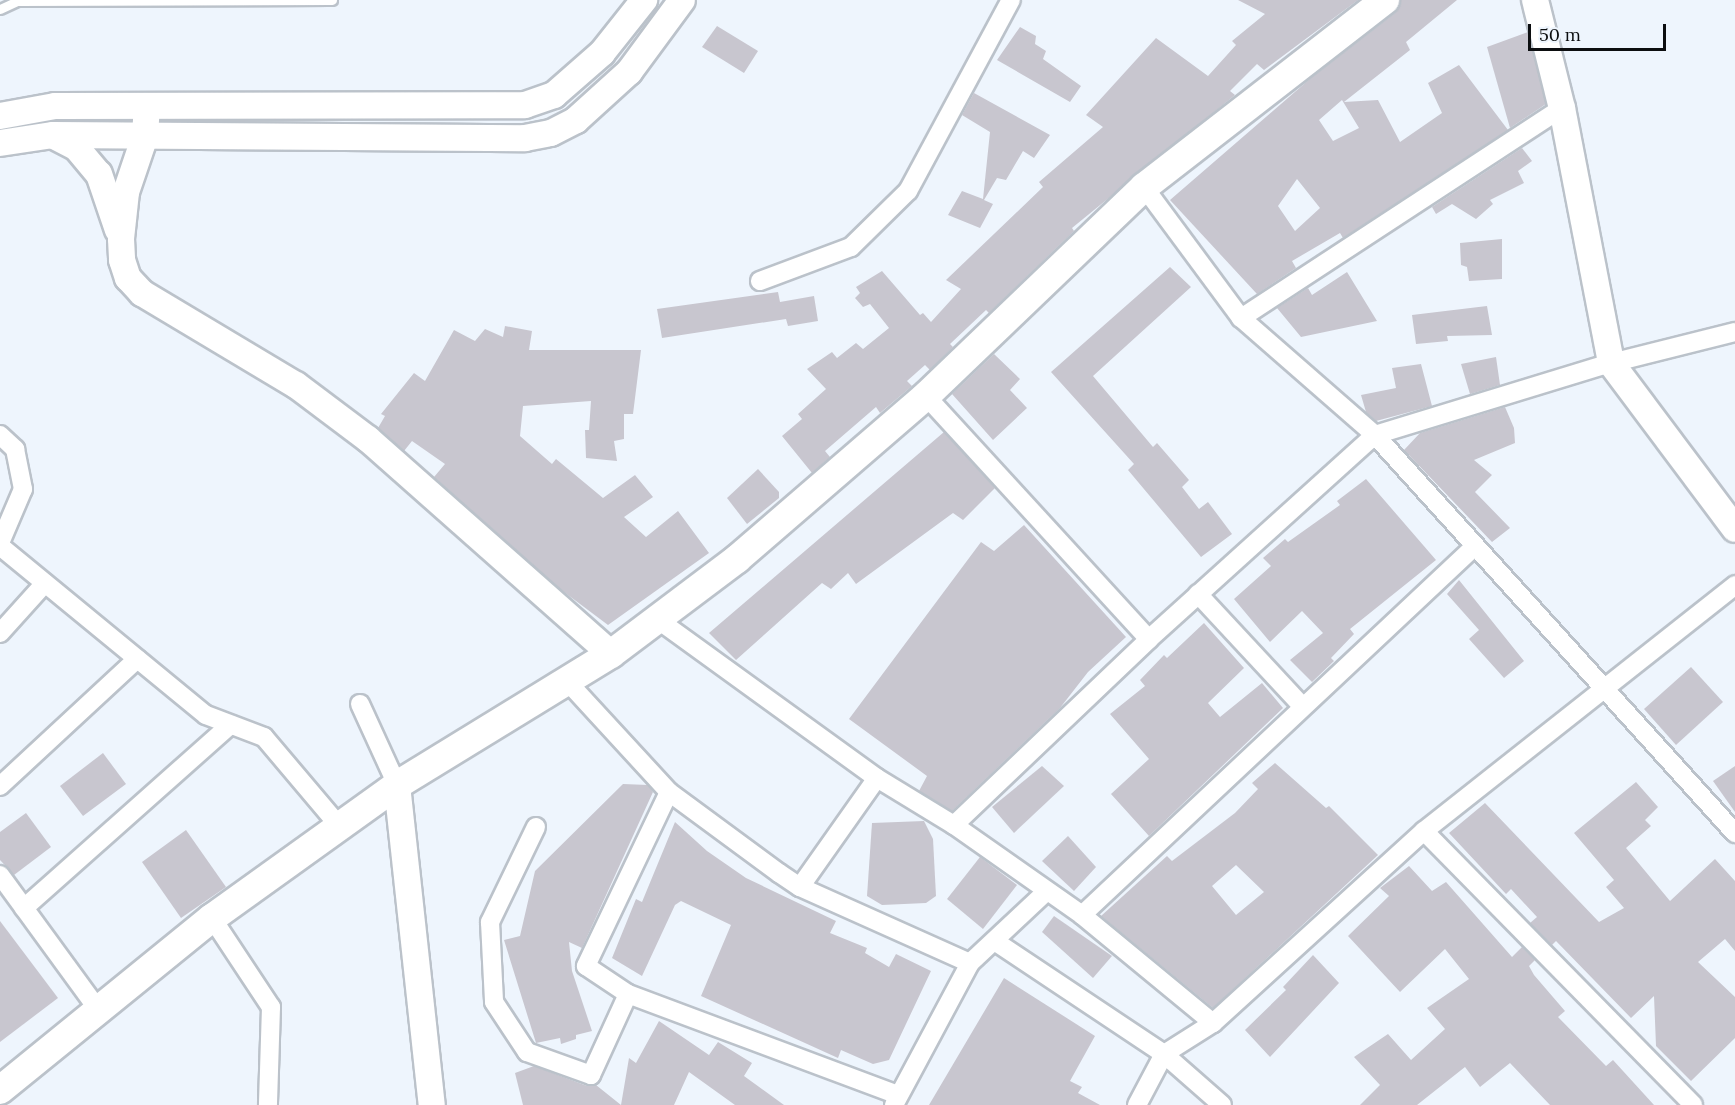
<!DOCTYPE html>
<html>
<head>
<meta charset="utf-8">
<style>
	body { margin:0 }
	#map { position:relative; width:1735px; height:1105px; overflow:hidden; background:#eef5fd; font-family:Lora,serif }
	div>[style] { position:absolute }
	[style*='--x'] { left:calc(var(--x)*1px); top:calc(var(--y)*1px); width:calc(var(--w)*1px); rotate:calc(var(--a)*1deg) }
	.building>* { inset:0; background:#c8c6cf }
	.roads { filter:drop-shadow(2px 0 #bbc2ca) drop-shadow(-2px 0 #bbc2ca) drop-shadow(0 2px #bbc2ca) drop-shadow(0 -2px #bbc2ca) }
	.lane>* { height:9px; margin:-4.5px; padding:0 4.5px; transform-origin:4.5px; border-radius:4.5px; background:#fff }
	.street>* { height:18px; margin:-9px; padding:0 9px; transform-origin:9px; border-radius:9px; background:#fff }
	.secondary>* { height:26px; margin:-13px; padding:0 13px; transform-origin:13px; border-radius:13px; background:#fff }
	.primary>* { height:28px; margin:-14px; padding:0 14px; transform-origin:14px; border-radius:14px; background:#fff }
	span { translate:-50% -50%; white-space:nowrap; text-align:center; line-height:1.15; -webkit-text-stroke:6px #eef5fd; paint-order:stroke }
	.scale { position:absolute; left:1528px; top:24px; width:138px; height:27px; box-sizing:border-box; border:3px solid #0c0e10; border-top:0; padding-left:8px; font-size:18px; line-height:21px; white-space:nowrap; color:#0c0e10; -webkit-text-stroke:4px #eef5fd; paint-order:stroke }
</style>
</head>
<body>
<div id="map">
	<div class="building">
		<div style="clip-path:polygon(1238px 0,1358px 0,1264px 70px,1257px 64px,1230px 91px,1235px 95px,1072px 228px,1074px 231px,989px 313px,986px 310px,950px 344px,953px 347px,930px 370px,925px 365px,907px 381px,912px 386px,880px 413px,876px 407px,825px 451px,830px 457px,812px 473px,782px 436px,802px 419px,798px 414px,826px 389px,807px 369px,832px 352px,837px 358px,856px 343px,863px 349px,889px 328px,870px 304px,863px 307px,855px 298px,860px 293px,856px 287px,882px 271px,920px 315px,923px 313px,931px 322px,961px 289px,946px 280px,1043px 187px,1039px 182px,1103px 127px,1086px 115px,1156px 38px,1208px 76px,1236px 45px,1232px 41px,1265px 14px)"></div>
		<div style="clip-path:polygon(evenodd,1401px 0,1457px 0,1406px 42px,1410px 50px,1344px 102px,1378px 100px,1400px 142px,1442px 113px,1428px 83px,1459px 65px,1508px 130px,1343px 238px,1340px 233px,1292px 261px,1296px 268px,1257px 294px,1170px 200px,1311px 78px,1395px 13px,1401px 0,1342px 100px,1359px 128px,1333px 141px,1319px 120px,1342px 100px,1401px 0,1297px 179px,1320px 208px,1295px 231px,1278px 206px,1297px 179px)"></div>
		<div style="clip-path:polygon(717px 26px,758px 51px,744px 73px,702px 47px)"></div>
		<div style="clip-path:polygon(1020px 27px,1036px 36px,1035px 44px,1046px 51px,1043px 59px,1081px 86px,1070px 102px,997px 60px)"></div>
		<div style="clip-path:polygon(1528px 32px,1546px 104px,1510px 128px,1487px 47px)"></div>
		<div style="clip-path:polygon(974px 93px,1050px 135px,1034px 158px,1023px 151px,1006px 180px,997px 178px,984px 200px,993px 204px,980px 228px,948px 215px,962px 191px,983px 199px,990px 132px,962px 115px)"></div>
		<div style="clip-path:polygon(1522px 148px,1532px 161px,1518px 171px,1524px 183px,1490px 200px,1493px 204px,1476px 219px,1452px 204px,1436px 214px,1432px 207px)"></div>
		<div style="clip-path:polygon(1502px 239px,1502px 279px,1469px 281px,1467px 267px,1461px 265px,1460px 243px)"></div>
		<div style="clip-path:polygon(1170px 267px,1191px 287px,1093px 376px,1153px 447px,1157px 443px,1189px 480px,1182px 487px,1199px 509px,1208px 502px,1232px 534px,1201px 557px,1128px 470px,1134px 464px,1051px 372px)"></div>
		<div style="clip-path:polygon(1347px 272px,1377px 321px,1301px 337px,1277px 308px,1308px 288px,1312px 295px)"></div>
		<div style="clip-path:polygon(778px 292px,780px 302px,814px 296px,818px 321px,788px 326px,786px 319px,662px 338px,657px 309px)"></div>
		<div style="clip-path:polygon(1487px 306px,1492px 335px,1447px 336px,1448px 341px,1416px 344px,1412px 315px)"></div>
		<div style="clip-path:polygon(505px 326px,532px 331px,529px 350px,641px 350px,633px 414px,624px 414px,624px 439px,614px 441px,617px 461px,586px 458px,585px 430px,589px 430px,591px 401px,523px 406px,520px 436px,552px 464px,556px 459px,603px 498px,635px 475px,653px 497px,624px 517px,646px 537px,678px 511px,709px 553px,608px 625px,560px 589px,434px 477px,445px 464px,412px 441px,404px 451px,378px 428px,385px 416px,381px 414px,414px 373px,425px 381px,454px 330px,475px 341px,485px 329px,503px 337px)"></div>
		<div style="clip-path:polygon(994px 354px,1020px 379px,1010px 390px,1027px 408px,993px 440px,952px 394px)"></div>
		<div style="clip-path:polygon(1496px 357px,1500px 385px,1470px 394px,1461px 364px)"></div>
		<div style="clip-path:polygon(1421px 364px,1432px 406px,1376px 421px,1366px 412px,1361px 395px,1396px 388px,1392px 368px)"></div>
		<div style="clip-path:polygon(1505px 407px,1514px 428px,1515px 443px,1474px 460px,1492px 475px,1475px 492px,1510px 528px,1492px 542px,1404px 450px,1420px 433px)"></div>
		<div style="clip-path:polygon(944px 432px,995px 488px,963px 520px,953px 513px,856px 584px,848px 573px,831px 589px,822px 583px,736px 660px,709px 633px)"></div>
		<div style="clip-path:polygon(758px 469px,779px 492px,779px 498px,747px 524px,727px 498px)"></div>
		<div style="clip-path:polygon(1366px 479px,1436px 560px,1350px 629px,1354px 634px,1331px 658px,1334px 661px,1312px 682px,1290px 660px,1323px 633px,1302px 611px,1270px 642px,1234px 599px,1271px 566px,1263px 558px,1285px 539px,1288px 542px,1340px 505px,1337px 501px)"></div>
		<div style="clip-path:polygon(1024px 525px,1126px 637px,1088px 672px,1060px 708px,952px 811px,919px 791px,927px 776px,849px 719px,981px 542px,994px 551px)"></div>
		<div style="clip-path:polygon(1459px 580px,1524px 661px,1504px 678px,1469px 639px,1479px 630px,1447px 594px)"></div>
		<div style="clip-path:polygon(1204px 623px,1244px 668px,1208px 703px,1220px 717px,1262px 683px,1283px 708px,1149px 836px,1111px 794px,1149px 759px,1110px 714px,1145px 686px,1140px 680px,1164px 655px,1167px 658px)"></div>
		<div style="clip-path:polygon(1691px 667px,1723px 702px,1676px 745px,1644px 709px)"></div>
		<div style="clip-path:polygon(103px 753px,126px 784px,83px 816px,60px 786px)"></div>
		<div style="clip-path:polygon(evenodd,1275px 763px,1326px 808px,1329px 806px,1378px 855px,1213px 1008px,1101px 916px,1167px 856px,1172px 861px,1235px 813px,1258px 789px,1252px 783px,1275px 763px,1236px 865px,1264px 892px,1236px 915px,1212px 886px,1236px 865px)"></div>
		<div style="clip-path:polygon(1042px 766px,1064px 786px,1014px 833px,992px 807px)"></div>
		<div style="clip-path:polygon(1735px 766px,1735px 812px,1713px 781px)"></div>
		<div style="clip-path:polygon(1636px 782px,1658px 807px,1645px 820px,1651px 826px,1626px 848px,1670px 901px,1715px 859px,1735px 881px,1735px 951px,1725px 939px,1698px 962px,1735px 997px,1735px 1038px,1691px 1081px,1656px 1046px,1654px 996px,1631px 1018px,1556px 941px,1552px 945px,1530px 923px,1537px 917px,1511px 889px,1506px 894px,1449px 833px,1485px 803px,1599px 922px,1624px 908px,1606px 887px,1614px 880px,1574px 833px)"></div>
		<div style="clip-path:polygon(623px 784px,648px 785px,653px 792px,582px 948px,569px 942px,572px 971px,592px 1031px,576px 1035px,576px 1039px,561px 1044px,560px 1038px,536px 1043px,504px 940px,520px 936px,535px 871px)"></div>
		<div style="clip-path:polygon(26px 813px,51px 847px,14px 875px,0 860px,0 832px)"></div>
		<div style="clip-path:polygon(924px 821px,933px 839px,936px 896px,926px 903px,882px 905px,867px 896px,872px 823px)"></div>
		<div style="clip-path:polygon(675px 822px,707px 851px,746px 878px,836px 921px,830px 933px,867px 948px,865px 953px,889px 967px,896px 954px,931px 971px,889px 1060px,873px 1064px,841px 1050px,838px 1058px,701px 996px,731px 925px,681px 901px,675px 905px,642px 976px,612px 958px,636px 899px,642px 902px)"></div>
		<div style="clip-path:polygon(186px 830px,226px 887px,181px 918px,142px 862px)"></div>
		<div style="clip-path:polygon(1068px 836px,1096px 867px,1074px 891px,1042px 861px)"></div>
		<div style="clip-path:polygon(980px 857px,1017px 885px,983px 929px,947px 899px)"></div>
		<div style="clip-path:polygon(1409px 866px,1432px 891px,1446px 882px,1512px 957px,1522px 947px,1535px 960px,1529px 966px,1534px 975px,1565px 1011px,1558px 1017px,1606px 1066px,1613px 1060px,1654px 1105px,1550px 1105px,1510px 1063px,1480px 1087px,1465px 1067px,1417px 1105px,1360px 1105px,1380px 1085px,1354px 1057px,1388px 1034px,1411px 1060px,1445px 1029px,1427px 1008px,1469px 979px,1445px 949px,1400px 992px,1348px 936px,1389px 896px,1380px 888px)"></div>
		<div style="clip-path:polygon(1054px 916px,1112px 956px,1093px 978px,1042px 932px)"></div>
		<div style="clip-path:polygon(0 921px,58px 998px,0 1042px)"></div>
		<div style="clip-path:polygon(1313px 955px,1339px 983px,1270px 1057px,1245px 1030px,1286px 990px,1283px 987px)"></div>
		<div style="clip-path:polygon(1004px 978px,1095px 1036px,1070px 1081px,1082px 1087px,1078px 1093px,1100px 1105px,929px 1105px)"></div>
		<div style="clip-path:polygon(659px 1021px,709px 1055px,718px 1042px,752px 1063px,744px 1076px,784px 1105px,735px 1105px,689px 1072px,674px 1105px,523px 1105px,515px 1073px,534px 1066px,587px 1086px,596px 1085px,621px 1105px,629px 1058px,636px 1063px)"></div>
	</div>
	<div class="roads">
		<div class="lane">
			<div style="--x:0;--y:9;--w:19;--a:-25"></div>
			<div style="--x:17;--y:1;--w:315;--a:-0.2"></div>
		</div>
		<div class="street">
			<div style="--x:1144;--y:187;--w:163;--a:53.5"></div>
			<div style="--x:1241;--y:318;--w:178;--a:41.1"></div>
			<div style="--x:1375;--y:435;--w:537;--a:47.87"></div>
			<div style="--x:760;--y:281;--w:97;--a:-20.5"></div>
			<div style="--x:851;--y:247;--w:80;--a:-44.5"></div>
			<div style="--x:908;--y:191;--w:217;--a:-61.7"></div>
			<div style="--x:1241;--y:318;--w:384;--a:-33.2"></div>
			<div style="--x:926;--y:396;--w:330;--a:47.5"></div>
			<div style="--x:0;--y:435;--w:21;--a:43"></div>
			<div style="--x:15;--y:449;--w:41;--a:78.7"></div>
			<div style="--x:23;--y:489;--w:59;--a:113.1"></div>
			<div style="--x:0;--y:546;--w:266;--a:39.4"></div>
			<div style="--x:206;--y:715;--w:62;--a:20.8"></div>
			<div style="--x:264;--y:737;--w:118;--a:49.8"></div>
			<div style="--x:1198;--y:594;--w:153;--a:47.1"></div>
			<div style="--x:657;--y:619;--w:271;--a:35.9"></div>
			<div style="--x:877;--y:778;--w:90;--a:31.4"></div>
			<div style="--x:954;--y:825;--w:156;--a:35.1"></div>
			<div style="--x:1082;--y:915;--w:170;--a:39.5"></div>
			<div style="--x:0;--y:633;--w:67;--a:-48"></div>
			<div style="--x:566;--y:680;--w:152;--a:47.4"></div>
			<div style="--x:669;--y:792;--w:137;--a:36.4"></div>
			<div style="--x:779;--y:873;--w:25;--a:34"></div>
			<div style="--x:800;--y:887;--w:186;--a:24.1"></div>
			<div style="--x:360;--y:704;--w:89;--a:65.4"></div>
			<div style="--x:0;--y:786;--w:187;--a:-42.8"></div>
			<div style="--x:669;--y:792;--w:193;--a:115.5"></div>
			<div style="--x:586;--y:966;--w:50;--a:33.7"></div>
			<div style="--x:628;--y:994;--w:288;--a:20.5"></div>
			<div style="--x:954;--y:825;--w:269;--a:-43.6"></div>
			<div style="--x:1149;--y:639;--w:304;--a:-42.1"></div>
			<div style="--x:1375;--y:435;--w:247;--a:-17"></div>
			<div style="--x:1611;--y:363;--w:128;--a:-14"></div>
			<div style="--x:536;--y:827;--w:106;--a:115.8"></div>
			<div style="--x:490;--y:922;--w:80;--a:87.1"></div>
			<div style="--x:494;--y:1002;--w:60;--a:56.6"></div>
			<div style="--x:527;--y:1052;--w:68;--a:19.8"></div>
			<div style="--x:591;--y:1075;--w:89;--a:-65.4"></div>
			<div style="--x:1424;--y:831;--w:384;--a:45.5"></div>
			<div style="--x:0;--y:875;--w:170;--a:53.9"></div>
			<div style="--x:800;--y:887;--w:133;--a:-54.8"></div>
			<div style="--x:24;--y:908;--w:276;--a:-41.6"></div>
			<div style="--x:1082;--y:915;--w:538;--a:-43.19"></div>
			<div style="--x:212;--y:918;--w:107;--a:56.5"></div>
			<div style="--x:271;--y:1007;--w:98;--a:91.8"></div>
			<div style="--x:996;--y:942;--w:202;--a:33.7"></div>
			<div style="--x:1164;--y:1054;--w:77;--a:41.3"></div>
			<div style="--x:894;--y:1105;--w:161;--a:-61.8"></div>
			<div style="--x:970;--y:963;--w:104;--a:-43.1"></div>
			<div style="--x:1137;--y:1105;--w:58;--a:-62.1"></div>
			<div style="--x:1164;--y:1054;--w:58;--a:-32.3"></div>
			<div style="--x:1213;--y:1023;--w:285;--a:-42.3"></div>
			<div style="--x:1424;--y:831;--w:397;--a:-38.3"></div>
		</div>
		<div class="secondary">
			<div style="--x:1535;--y:0;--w:111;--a:76"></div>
			<div style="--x:1562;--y:108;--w:260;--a:79.1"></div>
			<div style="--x:1611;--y:363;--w:207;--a:53.2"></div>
			<div style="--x:147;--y:106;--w:30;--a:94"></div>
			<div style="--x:145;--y:136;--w:59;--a:108.7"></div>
			<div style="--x:126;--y:192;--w:47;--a:96.1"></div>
			<div style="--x:121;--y:239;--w:21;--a:87"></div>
			<div style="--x:122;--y:260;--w:19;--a:72"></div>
			<div style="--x:128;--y:278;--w:21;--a:47"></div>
			<div style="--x:142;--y:293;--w:179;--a:30.9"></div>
			<div style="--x:296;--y:385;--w:90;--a:36.9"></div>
			<div style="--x:368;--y:439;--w:324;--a:41.5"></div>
			<div style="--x:0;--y:116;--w:56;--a:-10.3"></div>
			<div style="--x:55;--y:106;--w:470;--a:-0.1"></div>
			<div style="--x:525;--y:105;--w:31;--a:-19"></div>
			<div style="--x:554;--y:95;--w:64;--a:-41.2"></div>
			<div style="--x:602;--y:53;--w:68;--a:-51.6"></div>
			<div style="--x:54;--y:136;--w:25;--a:27"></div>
			<div style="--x:76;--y:147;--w:35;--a:50"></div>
			<div style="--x:99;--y:174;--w:59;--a:71.3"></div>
			<div style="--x:0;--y:143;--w:54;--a:-8.6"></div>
			<div style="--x:53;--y:135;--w:472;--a:0.4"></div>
			<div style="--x:525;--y:138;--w:26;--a:-11"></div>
			<div style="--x:551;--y:133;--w:28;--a:-27"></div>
			<div style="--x:576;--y:120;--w:72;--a:-42.2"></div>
			<div style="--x:629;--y:72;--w:89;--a:-53.6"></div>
			<div style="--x:397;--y:785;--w:322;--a:83.8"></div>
		</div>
		<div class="primary">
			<div style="--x:0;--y:1090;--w:273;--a:-39.1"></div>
			<div style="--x:212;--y:918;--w:228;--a:-35.7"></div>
			<div style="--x:397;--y:785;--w:251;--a:-31.5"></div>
			<div style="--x:611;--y:654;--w:158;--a:-37"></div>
			<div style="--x:737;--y:559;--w:250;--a:-40.8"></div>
			<div style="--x:926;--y:396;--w:302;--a:-43.8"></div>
			<div style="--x:1144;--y:187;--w:305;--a:-37.8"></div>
		</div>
	</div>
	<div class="scale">50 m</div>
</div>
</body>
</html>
